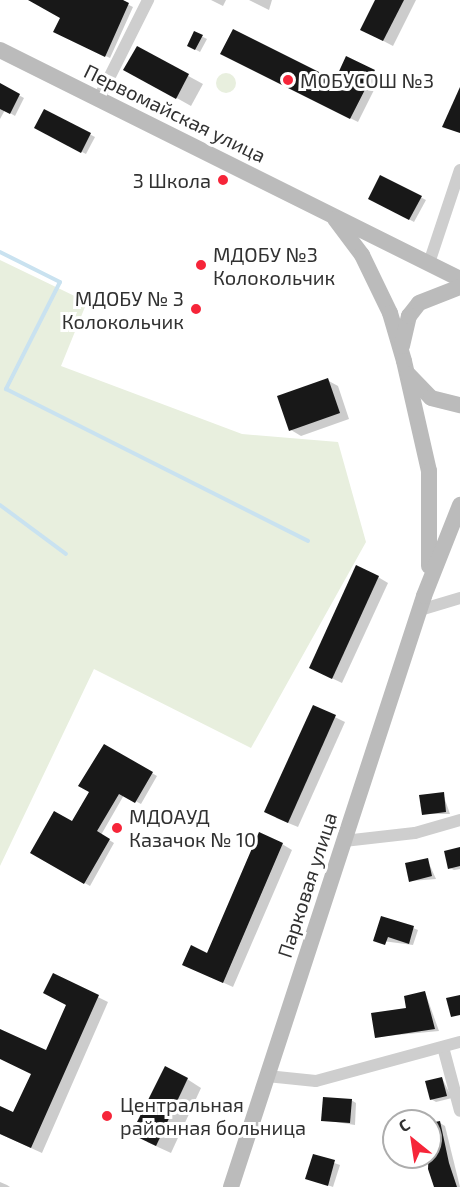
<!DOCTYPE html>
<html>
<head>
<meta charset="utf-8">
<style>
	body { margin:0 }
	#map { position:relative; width:460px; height:1187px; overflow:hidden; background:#fff; font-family:"Exo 2",sans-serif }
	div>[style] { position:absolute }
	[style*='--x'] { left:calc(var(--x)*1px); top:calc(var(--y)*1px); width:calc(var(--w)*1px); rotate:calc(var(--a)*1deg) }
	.green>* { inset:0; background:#e8efde }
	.round { border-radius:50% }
	.shadow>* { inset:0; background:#0003 }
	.stream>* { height:4px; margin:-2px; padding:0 2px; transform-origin:2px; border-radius:2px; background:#c9e2f0 }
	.building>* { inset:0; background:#181818 }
	.minor>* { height:12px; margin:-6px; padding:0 6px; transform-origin:6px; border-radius:6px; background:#cecece }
	.secondary>* { height:16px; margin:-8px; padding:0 8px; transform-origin:8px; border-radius:8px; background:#bbb }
	.dots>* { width:16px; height:16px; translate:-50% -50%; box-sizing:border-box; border:3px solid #fff; border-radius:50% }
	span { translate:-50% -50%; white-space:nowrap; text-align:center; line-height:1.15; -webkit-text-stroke:6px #fff; paint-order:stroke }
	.poi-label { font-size:20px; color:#313131 }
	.left { translate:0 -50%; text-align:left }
	.right { translate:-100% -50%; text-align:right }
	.street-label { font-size:20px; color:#313131 }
	.north { position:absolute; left:382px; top:1109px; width:60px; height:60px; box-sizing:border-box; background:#fff; border:2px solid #adadad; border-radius:50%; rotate:330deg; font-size:16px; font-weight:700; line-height:24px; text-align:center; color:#313131 }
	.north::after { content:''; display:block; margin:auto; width:21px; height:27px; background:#f62539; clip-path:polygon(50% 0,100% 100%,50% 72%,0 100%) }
</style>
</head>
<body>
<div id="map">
	<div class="green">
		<div class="round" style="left:216px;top:73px;width:20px;height:20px"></div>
		<div style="clip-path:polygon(0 260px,87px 302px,61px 366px,242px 434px,338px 442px,366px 542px,251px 748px,94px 669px,0 866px)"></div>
	</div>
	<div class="shadow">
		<div style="clip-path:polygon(31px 0,119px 0,133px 7px,110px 58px,59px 34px,62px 17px)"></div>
		<div style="clip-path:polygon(211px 0,226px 0,223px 6px)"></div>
		<div style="clip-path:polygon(249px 0,272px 0,269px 10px)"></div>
		<div style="clip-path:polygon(377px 0,416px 0,393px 46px,372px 35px)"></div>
		<div style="clip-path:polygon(195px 33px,207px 39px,200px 52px,189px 46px)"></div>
		<div style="clip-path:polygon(137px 48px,203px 84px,191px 106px,125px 69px)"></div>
		<div style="clip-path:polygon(230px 58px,335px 82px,374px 71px,381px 76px,358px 122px)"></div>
		<div style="clip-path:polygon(0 85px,24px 98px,15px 116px,5px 110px,0 119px)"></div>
		<div style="clip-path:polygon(45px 111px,95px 137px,86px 154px,36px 128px)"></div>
		<div style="clip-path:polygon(381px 177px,426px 200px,414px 222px,370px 198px)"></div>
		<div style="clip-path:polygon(327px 380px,338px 386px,349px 419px,301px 436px,291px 430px,279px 397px)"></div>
		<div style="clip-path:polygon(378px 577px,388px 583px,342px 683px,321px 673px)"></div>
		<div style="clip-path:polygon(314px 707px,345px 722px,298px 827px,276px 818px)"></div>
		<div style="clip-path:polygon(105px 746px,157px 776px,141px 804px,124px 795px,101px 835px,114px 843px,90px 886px,32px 853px,73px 823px,91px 792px)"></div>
		<div style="clip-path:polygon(443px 794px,450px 814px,423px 814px)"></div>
		<div style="clip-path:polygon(282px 844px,292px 850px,233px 987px,184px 965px,208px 954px)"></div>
		<div style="clip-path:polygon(460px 849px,460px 869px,454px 870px,450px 868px)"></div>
		<div style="clip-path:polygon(427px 859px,436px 879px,411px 881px)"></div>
		<div style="clip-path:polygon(413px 928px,418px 930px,413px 945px,375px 940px)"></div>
		<div style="clip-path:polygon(53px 975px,108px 1002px,42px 1153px,0 1134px,0 1108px,14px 1114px,32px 1074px,0 1058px,0 1035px,47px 1052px,68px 1005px)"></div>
		<div style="clip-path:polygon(425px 992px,439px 1031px,376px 1037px,408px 1009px)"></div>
		<div style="clip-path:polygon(442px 1078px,452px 1098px,436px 1102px,431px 1099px)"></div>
		<div style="clip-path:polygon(187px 1079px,201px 1088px,171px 1153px,147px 1142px)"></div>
		<div style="clip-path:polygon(351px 1100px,356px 1103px,355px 1125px,323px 1120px)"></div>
		<div style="clip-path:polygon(440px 1123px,445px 1126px,460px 1187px,435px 1187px,428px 1157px)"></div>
		<div style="clip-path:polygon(314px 1156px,340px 1165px,333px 1187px,307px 1178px)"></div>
		<div style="clip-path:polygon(0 1182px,7px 1185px,10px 1187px,0 1187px)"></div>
	</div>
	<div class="stream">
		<div style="--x:0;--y:252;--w:67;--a:26.6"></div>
		<div style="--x:60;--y:282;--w:120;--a:116.8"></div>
		<div style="--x:6;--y:389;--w:338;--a:26.7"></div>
		<div style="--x:0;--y:505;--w:82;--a:36.6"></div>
	</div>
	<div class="building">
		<div style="clip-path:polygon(28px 0,123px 0,129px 3px,105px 57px,53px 32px,60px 18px)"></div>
		<div style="clip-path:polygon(375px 0,404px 0,383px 41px,360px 30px)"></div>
		<div style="clip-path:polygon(233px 29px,335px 80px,346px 56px,375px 70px,350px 119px,220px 54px)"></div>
		<div style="clip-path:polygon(194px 31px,203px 35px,195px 50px,187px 46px)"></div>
		<div style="clip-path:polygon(137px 46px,189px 74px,176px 99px,123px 70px)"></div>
		<div style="clip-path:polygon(0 83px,20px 94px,10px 114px,0 109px)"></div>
		<div style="clip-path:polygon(460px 87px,460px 133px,442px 127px)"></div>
		<div style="clip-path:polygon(44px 109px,91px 133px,81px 153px,34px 128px)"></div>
		<div style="clip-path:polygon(380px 175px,422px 196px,409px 220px,368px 199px)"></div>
		<div style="clip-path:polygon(328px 378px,340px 413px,289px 431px,277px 396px)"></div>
		<div style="clip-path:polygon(356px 565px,379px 576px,332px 679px,309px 668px)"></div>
		<div style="clip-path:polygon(313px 705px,336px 715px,288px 823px,264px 812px)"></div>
		<div style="clip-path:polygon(104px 744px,153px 772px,135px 803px,119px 794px,97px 831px,110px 839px,84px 884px,30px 853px,54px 811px,72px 821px,89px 792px,78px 786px)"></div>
		<div style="clip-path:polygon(444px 792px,446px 812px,422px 815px,419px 795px)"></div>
		<div style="clip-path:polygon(259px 832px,283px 843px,223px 983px,182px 965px,191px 945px,207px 953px)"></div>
		<div style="clip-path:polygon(460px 847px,460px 866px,448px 869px,444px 851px)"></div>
		<div style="clip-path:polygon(428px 858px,432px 876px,409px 882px,405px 863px)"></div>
		<div style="clip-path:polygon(381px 916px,414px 926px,409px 944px,388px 937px,385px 945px,373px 941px)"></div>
		<div style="clip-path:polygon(53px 973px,99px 995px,31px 1148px,0 1134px,0 1106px,13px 1112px,31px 1074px,0 1059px,0 1029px,46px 1050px,66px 1005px,43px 993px)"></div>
		<div style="clip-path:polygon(425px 991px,435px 1029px,375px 1038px,371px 1013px,406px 1008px,404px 996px)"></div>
		<div style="clip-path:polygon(460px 995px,460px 1015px,451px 1017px,446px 998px)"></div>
		<div style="clip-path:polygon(165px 1066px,188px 1078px,156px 1146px,131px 1134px)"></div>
		<div style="clip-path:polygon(442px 1077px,447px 1096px,430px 1100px,425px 1081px)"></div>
		<div style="clip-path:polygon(323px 1097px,352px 1099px,350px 1123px,321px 1121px)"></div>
		<div style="clip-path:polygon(440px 1121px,449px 1163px,457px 1187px,434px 1187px,428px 1169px,430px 1123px)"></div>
		<div style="clip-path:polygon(313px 1154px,335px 1160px,328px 1186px,305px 1179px)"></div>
	</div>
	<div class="minor">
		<div style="--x:99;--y:98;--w:110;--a:-63.4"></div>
		<div style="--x:429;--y:263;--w:98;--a:-71.6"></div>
		<div style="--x:420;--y:610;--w:42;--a:-16.7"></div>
		<div style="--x:344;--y:841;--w:71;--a:-6.4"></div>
		<div style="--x:415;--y:833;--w:47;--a:-16.1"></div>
		<div style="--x:443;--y:1047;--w:66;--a:75.1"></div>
		<div style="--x:267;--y:1076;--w:49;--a:5.8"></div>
		<div style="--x:316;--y:1081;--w:149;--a:-15.2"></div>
	</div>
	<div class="secondary">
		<div style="--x:0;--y:50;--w:514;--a:26.47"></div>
		<div style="--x:335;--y:219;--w:45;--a:53.1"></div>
		<div style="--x:362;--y:255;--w:64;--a:64.2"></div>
		<div style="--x:390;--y:313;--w:50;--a:73.7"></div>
		<div style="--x:404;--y:361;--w:113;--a:77.2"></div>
		<div style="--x:429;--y:471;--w:95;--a:90"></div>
		<div style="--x:402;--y:346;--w:31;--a:-77"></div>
		<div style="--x:409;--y:316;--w:16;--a:-52"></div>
		<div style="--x:419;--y:303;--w:44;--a:-21.3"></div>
		<div style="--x:408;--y:374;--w:33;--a:46"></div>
		<div style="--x:431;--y:398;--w:30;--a:14"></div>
		<div style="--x:231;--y:1187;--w:622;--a:-71.91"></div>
		<div style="--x:424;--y:596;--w:98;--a:-68.4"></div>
	</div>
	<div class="dots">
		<div style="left:288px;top:80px;background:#f62539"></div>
		<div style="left:223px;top:180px;background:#f62539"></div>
		<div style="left:201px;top:265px;background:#f62539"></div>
		<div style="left:196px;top:309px;background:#f62539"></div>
		<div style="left:117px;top:828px;background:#f62539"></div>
		<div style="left:107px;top:1116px;background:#f62539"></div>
	</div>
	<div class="poi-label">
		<span class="left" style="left:300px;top:80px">МОБУСОШ №3</span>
		<span class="right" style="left:211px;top:180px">3 Школа</span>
		<span class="left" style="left:213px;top:266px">МДОБУ №3<br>Колокольчик</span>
		<span class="right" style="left:184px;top:310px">МДОБУ № 3<br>Колокольчик</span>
		<span class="left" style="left:129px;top:828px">МДОАУД<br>Казачок № 10</span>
		<span class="left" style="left:120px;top:1116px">Центральная<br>районная больница</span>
	</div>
	<div class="street-label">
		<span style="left:175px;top:113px;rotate:26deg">Первомайская улица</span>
		<span style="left:307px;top:885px;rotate:-72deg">Парковая улица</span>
	</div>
	<div class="north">С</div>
</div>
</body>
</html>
